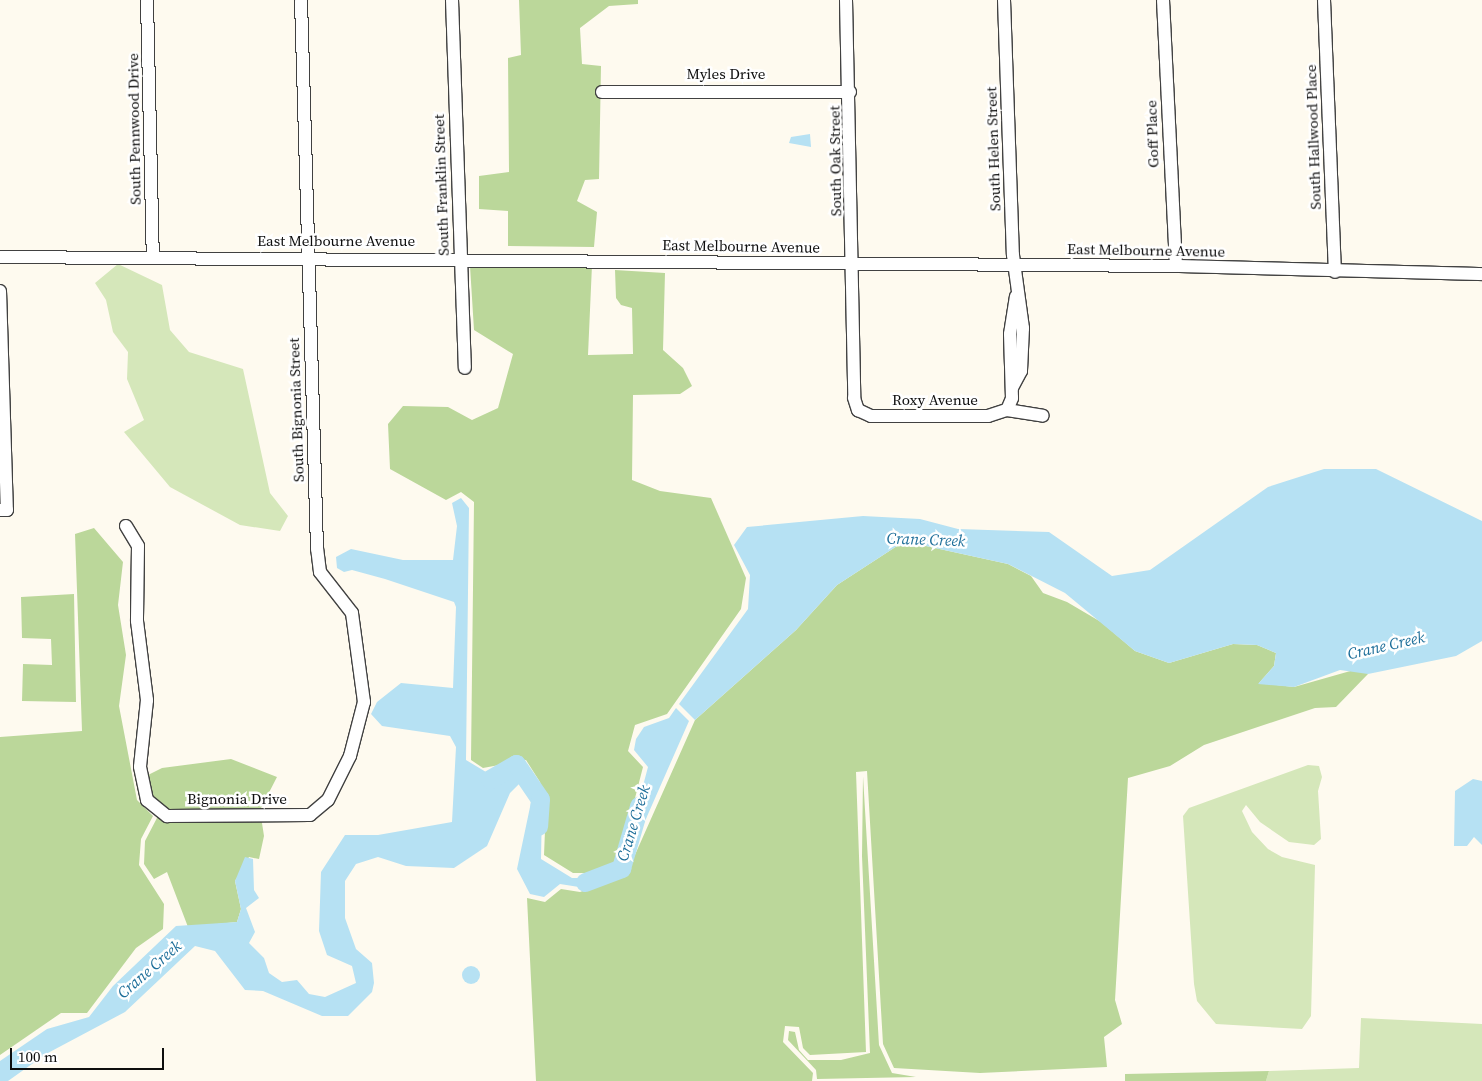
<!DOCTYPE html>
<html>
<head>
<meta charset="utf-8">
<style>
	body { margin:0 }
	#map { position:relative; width:1482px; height:1081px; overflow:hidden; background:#fefaef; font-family:"Source Serif 4",serif }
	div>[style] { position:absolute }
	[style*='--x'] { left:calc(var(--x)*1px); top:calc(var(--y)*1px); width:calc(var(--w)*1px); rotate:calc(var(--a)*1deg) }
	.green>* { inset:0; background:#d5e7ba }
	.forest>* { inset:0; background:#bbd79a }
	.water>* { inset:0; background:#b6e1f3 }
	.round { border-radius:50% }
	.river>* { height:19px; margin:-9.5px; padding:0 9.5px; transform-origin:9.5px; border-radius:9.5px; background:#b6e1f3 }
	.roads { filter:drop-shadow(1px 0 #414141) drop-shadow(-1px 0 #414141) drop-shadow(0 1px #414141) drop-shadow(0 -1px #414141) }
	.minor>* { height:12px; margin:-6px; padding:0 6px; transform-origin:6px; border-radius:6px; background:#fff }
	span { translate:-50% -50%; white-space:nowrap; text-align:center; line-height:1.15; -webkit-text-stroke:5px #fff; paint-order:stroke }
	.street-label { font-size:15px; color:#0e0e0e }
	.water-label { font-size:16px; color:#1d6e99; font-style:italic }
	.scale { position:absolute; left:10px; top:1048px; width:154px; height:22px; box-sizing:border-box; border:2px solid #0e0e0e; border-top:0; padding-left:6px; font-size:15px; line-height:18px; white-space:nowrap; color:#0e0e0e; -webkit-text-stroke:4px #fff; paint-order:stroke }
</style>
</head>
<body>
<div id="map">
	<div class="green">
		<div style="clip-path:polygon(118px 264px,162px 285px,170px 330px,189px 352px,243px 369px,270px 493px,288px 516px,280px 531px,240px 525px,170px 487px,124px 432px,144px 420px,127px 379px,128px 352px,113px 332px,106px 300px,95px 283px)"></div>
		<div style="clip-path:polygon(1308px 765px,1319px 766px,1322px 777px,1318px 791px,1321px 839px,1314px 845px,1289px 842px,1260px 822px,1246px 805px,1242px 811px,1252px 832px,1268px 849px,1282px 857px,1315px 865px,1311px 1016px,1302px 1029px,1216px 1024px,1197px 1001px,1194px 984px,1183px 816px,1189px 808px)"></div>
		<div style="clip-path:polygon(1361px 1018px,1482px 1024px,1482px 1081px,1266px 1081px,1269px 1071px,1359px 1068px)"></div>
	</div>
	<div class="forest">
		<div style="clip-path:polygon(519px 0,638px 0,638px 4px,609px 6px,580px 28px,582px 64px,601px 66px,599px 179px,585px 180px,577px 201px,597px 212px,594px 247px,508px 246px,508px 211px,479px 209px,479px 176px,509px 172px,508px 58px,521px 55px)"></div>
		<div style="clip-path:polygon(592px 265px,588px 355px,633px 354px,632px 308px,621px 305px,616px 298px,615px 270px,665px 273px,663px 350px,683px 368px,692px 386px,680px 394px,633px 395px,632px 480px,660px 491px,711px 498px,746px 578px,741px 609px,667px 714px,635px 725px,628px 751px,643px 767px,618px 864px,593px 873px,573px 873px,544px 855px,546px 806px,540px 782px,526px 760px,483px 768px,471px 760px,474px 502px,461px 492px,446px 500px,390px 469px,388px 424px,403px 406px,448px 407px,472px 420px,498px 408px,513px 354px,474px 330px,470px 266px)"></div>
		<div style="clip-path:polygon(94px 528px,123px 562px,118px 605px,126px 655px,119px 706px,137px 800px,153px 816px,141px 839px,139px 865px,164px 904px,163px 929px,136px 948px,87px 1013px,61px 1013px,0 1055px,0 737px,82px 731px,75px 534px)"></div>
		<div style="clip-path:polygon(897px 546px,926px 546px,1008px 564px,1031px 576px,1043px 593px,1067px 602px,1101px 622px,1135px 651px,1169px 663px,1233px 644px,1257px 645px,1276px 653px,1274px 666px,1259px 683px,1294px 687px,1368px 666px,1368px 674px,1336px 707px,1315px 708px,1204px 745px,1170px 766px,1128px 778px,1115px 1000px,1122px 1024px,1104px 1037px,1107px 1067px,980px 1073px,894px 1068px,883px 1044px,867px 771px,856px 772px,866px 1052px,810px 1055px,803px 1048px,799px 1027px,785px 1026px,783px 1042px,813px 1073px,812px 1081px,536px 1081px,527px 898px,545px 902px,561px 889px,580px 892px,626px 875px,695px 720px,796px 630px,837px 585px)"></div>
		<div style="clip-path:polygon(74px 594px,76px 702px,22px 701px,23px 664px,52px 665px,51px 639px,22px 638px,21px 597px)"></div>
		<div style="clip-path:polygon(231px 759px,277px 777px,260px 810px,264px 836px,259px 859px,249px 857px,235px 881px,241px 909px,237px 922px,188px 927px,167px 872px,154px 879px,144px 864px,145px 841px,158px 816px,138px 780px,162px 768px)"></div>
		<div style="clip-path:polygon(863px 776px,879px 1045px,892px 1073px,916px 1077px,817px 1079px,816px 1070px,788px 1040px,789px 1031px,795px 1032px,799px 1050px,808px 1060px,841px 1060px,870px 1053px,862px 856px)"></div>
		<div style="clip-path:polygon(1269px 1071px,1266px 1081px,1125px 1081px,1125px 1074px)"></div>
	</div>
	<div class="water">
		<div style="clip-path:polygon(810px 134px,811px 147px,789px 143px,791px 137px)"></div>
		<div style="clip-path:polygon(1324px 469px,1376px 469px,1482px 521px,1482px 641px,1456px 656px,1368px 674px,1340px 670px,1294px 687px,1258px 684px,1274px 666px,1276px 653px,1257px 645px,1233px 644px,1169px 663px,1135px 651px,1065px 593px,1008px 564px,926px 546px,897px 546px,837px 585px,796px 630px,695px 720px,679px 704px,748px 609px,750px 575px,734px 545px,747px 527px,863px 516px,920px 519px,958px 529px,1049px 532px,1112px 576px,1150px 570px,1268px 487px)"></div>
		<div style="clip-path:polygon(461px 498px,469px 508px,466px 760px,491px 775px,502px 768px,524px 765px,536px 784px,542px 806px,541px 859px,572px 878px,595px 878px,621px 868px,648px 767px,634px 750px,636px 739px,644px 727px,669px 718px,676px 708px,689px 721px,623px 871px,579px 887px,560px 884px,544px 897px,530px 894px,517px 869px,534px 788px,520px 783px,510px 793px,487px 846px,454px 868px,406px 866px,378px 857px,356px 864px,345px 881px,345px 918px,356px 949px,372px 963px,374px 983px,372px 992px,348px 1016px,322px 1016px,263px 991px,245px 990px,215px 951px,195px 946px,125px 1012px,46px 1054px,8px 1081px,0 1081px,0 1061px,47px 1029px,89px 1017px,113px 986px,176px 926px,237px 922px,241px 909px,235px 881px,245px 857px,253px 859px,254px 890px,259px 898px,246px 908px,255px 932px,249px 943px,264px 958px,269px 973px,282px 982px,297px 980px,309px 994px,325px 997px,356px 983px,352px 966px,327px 955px,319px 931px,321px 872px,345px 835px,378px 835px,452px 822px,456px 747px,450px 736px,382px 726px,371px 714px,377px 702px,401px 683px,453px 688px,456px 607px,454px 602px,385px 579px,352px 570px,344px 572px,337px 568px,336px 557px,351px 549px,403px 560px,453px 560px,457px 526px,452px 503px)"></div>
		<div style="clip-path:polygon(1473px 779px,1482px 781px,1482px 845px,1474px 837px,1467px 846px,1454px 846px,1455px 791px)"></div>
		<div class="round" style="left:462px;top:966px;width:18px;height:18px"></div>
	</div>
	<div class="river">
		<div style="--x:490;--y:779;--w:30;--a:-30"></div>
		<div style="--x:516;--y:764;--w:42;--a:55.6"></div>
		<div style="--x:540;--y:799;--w:27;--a:94"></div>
		<div style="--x:585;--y:882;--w:39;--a:-21"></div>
		<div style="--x:621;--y:868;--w:65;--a:-73.8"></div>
	</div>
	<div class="roads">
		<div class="minor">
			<div style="--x:147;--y:0;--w:257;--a:88.7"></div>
			<div style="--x:452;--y:0;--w:368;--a:88"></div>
			<div style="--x:846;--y:0;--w:398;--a:88.8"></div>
			<div style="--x:854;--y:398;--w:13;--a:72"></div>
			<div style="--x:858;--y:410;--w:14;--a:25"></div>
			<div style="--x:871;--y:416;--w:117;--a:0"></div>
			<div style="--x:988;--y:416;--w:20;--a:-18"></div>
			<div style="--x:1007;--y:410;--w:36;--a:9"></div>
			<div style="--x:1004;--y:0;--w:255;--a:88"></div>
			<div style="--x:1013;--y:255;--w:74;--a:82.2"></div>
			<div style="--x:1023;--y:328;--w:43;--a:92.7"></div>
			<div style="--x:1021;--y:371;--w:19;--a:118"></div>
			<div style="--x:1163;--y:0;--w:266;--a:87.2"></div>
			<div style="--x:1324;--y:0;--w:272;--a:87.7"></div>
			<div style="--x:602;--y:92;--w:248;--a:0"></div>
			<div style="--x:0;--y:257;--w:1176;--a:0.44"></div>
			<div style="--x:1176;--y:266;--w:306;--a:1.5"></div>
			<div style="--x:0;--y:291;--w:219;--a:88.2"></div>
			<div style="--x:7;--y:510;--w:7;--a:180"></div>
			<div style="--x:1007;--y:410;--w:13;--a:-67"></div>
			<div style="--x:1012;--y:398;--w:64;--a:-91.8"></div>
			<div style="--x:1010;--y:334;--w:38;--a:-81"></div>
			<div style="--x:126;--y:526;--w:23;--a:59"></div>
			<div style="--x:138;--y:546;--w:75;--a:90.8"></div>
			<div style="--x:137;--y:621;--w:80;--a:82.8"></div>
			<div style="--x:147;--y:700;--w:67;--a:96"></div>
			<div style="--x:140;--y:767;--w:34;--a:78"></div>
			<div style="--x:147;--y:800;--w:26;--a:39"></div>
			<div style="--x:167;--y:816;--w:143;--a:-0.4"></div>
			<div style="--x:310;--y:815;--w:23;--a:-40"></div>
			<div style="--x:328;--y:800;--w:49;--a:-63.4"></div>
			<div style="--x:350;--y:756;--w:56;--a:-75.5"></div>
			<div style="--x:364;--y:702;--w:90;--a:-97.7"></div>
			<div style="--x:352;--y:613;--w:52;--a:-128"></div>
			<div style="--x:320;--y:572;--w:23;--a:-97"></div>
			<div style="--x:317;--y:549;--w:549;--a:-91.67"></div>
		</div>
	</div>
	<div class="street-label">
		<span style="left:726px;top:74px">Myles Drive</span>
		<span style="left:134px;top:129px;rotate:-91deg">South Pennwood Drive</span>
		<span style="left:1152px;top:134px;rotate:-92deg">Goff Place</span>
		<span style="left:1313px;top:137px;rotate:-92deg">South Hallwood Place</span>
		<span style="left:993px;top:149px;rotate:-92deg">South Helen Street</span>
		<span style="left:835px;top:161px;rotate:-91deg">South Oak Street</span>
		<span style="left:441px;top:185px;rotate:-92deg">South Franklin Street</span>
		<span style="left:336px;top:241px">East Melbourne Avenue</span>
		<span style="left:741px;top:246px;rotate:1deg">East Melbourne Avenue</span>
		<span style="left:1146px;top:250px;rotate:1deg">East Melbourne Avenue</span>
		<span style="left:935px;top:400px">Roxy Avenue</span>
		<span style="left:296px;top:410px;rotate:-92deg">South Bignonia Street</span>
		<span style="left:237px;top:799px">Bignonia Drive</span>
	</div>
	<div class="water-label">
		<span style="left:926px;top:539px;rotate:2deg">Crane Creek</span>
		<span style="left:1386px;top:645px;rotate:-13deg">Crane Creek</span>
		<span style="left:633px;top:823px;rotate:-73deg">Crane Creek</span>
		<span style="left:149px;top:969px;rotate:-41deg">Crane Creek</span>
	</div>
	<div class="scale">100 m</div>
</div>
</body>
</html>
